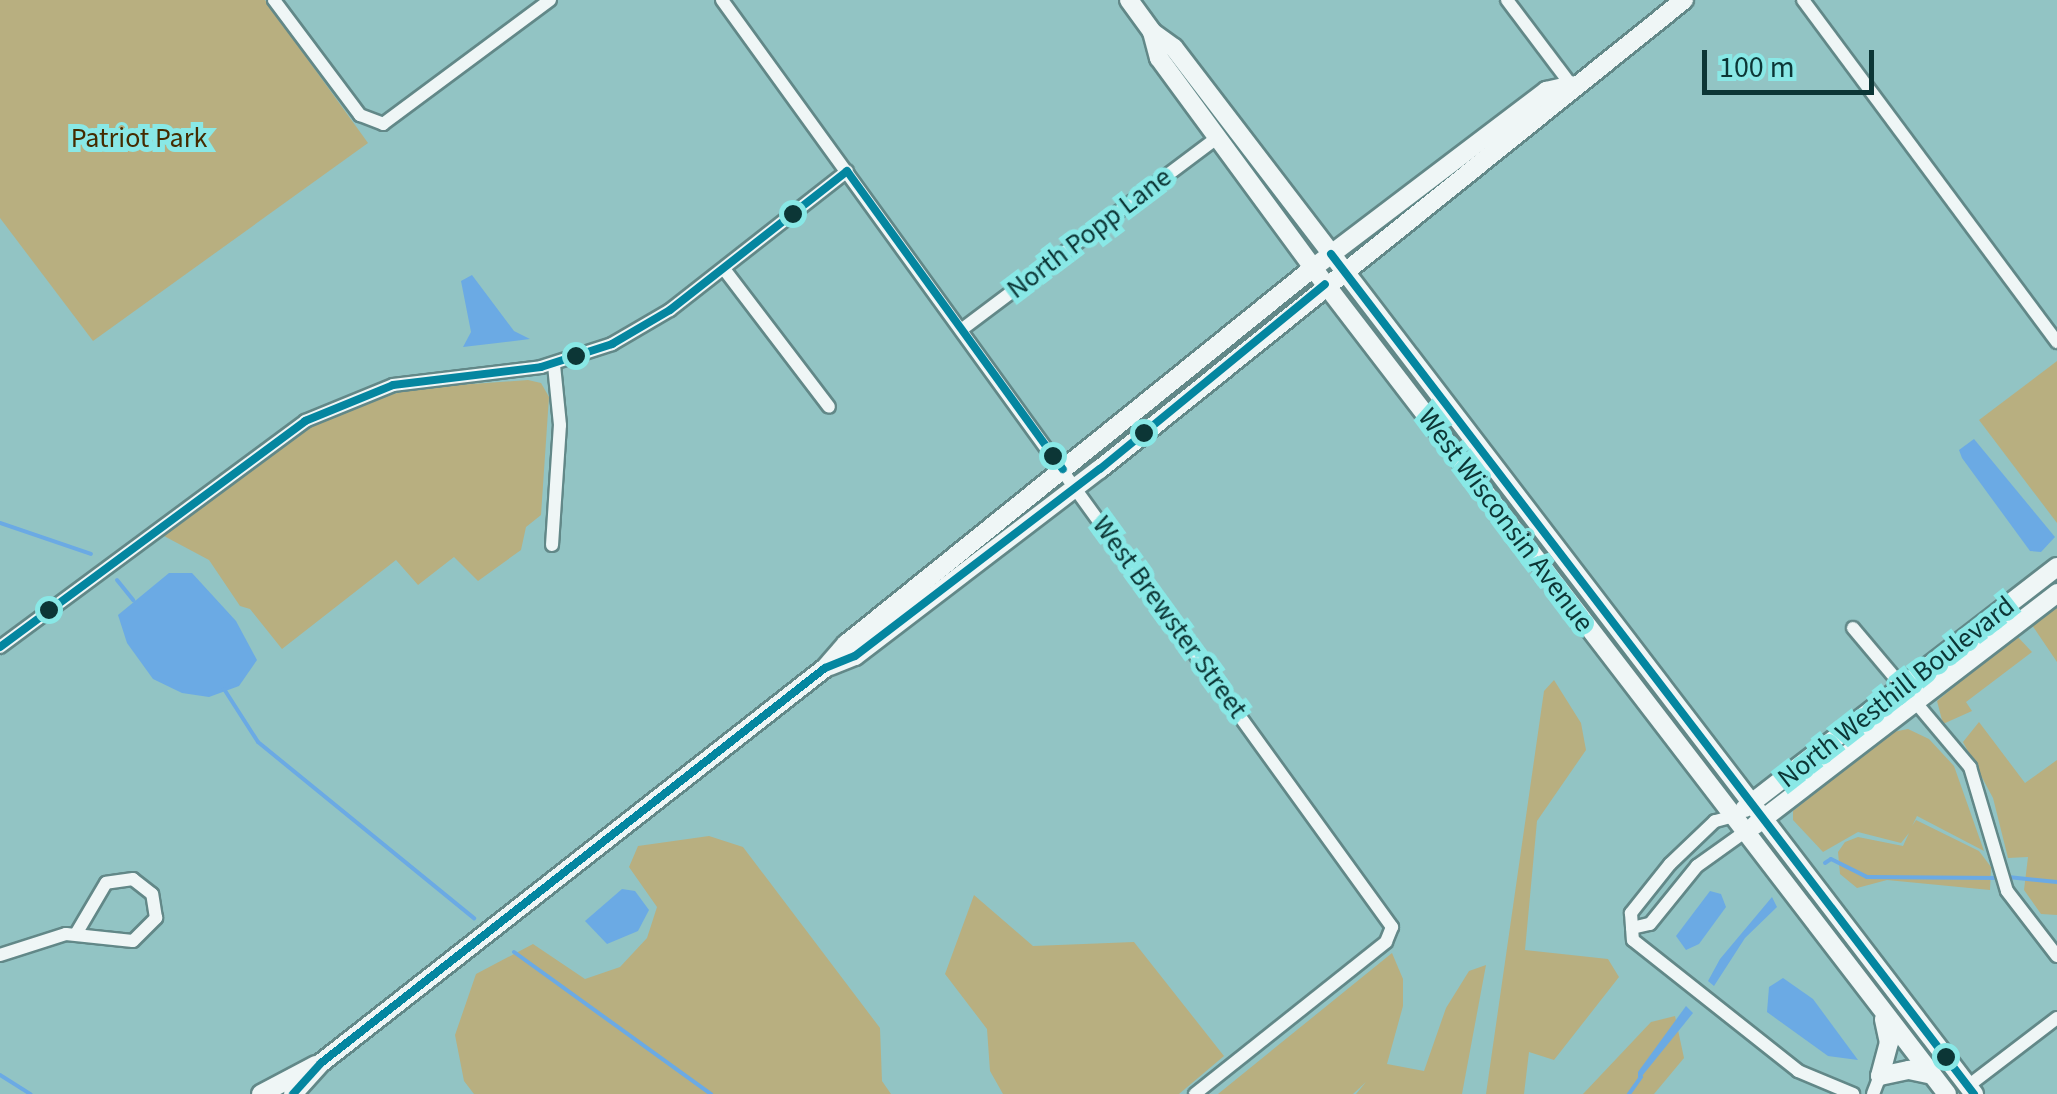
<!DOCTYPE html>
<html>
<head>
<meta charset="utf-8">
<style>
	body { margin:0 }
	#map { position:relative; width:2057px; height:1094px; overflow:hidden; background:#92c4c4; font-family:"Source Sans 3",sans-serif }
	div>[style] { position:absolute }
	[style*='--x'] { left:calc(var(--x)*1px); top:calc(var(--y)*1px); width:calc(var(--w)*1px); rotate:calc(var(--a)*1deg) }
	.green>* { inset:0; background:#b8af80 }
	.water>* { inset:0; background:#6baae4 }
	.stream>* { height:4px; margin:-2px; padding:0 2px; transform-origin:2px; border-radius:2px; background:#6baae4 }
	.roads { filter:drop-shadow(2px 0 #628888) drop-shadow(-2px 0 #628888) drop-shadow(0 2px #628888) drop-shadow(0 -2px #628888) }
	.street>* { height:12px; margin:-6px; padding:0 6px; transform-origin:6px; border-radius:6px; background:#eff6f6 }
	.secondary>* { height:18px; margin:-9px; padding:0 9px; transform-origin:9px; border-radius:9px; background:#eff6f6 }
	.bus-1>* { height:8px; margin:-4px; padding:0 4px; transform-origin:4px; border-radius:4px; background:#0486a0 }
	.dots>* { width:28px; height:28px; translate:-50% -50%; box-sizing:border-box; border:5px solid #89e8e6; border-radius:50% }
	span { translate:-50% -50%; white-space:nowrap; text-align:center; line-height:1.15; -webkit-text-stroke:10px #89e8e6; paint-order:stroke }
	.park-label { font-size:28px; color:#452b00 }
	.street-label { font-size:28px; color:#0c3636 }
	.scale { position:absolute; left:1702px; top:50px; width:172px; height:45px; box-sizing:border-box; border:5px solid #0c3636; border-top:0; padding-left:12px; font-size:30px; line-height:35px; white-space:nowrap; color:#0c3636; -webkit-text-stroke:8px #89e8e6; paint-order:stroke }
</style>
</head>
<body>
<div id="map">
	<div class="green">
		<div style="clip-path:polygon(0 0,265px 0,368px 143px,93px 341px,0 218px)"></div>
		<div style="clip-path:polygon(2057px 361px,2057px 523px,1979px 420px)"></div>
		<div style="clip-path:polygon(528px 380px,541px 383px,549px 397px,541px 515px,526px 527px,521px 550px,478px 581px,454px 557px,418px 585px,396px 560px,282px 649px,250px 609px,240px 606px,209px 560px,164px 536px,296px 434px,352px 405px,416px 388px)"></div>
		<div style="clip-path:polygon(2057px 605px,2057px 662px,2032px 625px)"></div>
		<div style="clip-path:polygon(2016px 635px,2032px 652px,1966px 702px,1972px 711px,1943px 724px,1937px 701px)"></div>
		<div style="clip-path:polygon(1554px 680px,1581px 723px,1586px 750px,1537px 821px,1525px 950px,1608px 959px,1619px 977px,1554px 1060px,1529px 1052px,1524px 1094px,1486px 1094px,1544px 691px)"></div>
		<div style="clip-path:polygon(1979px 722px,2025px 783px,2057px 760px,2057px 915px,2041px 914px,2024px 890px,2028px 857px,2008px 858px,1993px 798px,1963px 742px)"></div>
		<div style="clip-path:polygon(1908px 729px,1929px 739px,1954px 766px,1984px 851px,1917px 816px,1912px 826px,1916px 820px,1979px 851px,1991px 867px,1990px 890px,1887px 880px,1857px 888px,1840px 874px,1838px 852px,1845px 842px,1858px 837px,1903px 846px,1909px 833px,1901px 843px,1858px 832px,1823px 852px,1793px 820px,1793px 811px,1888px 733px)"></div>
		<div style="clip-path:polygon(709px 836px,743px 847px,880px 1028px,882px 1081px,891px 1094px,474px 1094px,464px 1081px,455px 1035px,476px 974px,533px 944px,585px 979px,620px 967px,647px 938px,657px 907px,629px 867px,638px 846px)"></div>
		<div style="clip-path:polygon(974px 895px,1033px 946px,1134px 942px,1224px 1056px,1179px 1094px,1003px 1094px,990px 1071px,987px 1029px,945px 974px)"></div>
		<div style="clip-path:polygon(1392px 953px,1403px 979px,1403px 1006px,1387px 1064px,1424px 1071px,1446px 1008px,1469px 971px,1486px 965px,1462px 1094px,1356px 1094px,1366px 1082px,1353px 1094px,1218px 1094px)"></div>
		<div style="clip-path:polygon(1675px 1016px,1684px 1058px,1654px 1094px,1583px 1094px,1651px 1022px)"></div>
	</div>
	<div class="water">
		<div style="clip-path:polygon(472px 275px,514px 331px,530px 339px,463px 347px,471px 332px,461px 281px)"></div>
		<div style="clip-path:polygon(1974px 439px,2055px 537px,2041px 552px,2030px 551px,1962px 458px,1959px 450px)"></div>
		<div style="clip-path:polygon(169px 573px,192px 573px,236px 621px,257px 660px,239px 686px,209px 697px,182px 693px,153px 679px,127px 643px,118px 615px)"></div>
		<div style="clip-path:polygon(622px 889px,635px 891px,649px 910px,638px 931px,607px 944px,585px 921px)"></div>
		<div style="clip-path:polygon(1710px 891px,1721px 894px,1726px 907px,1699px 944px,1686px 950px,1676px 936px)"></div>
		<div style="clip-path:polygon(1772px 897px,1777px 907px,1745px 938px,1714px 986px,1708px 981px,1720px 959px)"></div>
		<div style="clip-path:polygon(1783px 978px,1813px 999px,1858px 1060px,1828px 1056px,1767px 1012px,1769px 987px)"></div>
		<div style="clip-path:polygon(1686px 1006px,1693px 1013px,1638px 1081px,1638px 1072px)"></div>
	</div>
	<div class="stream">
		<div style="--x:0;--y:523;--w:96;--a:18.8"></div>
		<div style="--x:117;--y:580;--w:26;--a:51"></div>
		<div style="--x:224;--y:689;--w:63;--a:57.3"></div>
		<div style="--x:258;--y:742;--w:279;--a:39.2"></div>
		<div style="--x:1825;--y:863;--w:7;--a:-34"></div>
		<div style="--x:1831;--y:859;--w:40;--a:26.6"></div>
		<div style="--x:1867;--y:877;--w:132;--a:0.4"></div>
		<div style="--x:2008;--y:877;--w:49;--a:5.8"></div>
		<div style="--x:514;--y:952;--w:243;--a:35.8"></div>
		<div style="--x:0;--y:1075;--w:36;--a:32"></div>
		<div style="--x:1629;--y:1094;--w:21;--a:-55"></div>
	</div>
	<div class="roads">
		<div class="street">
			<div style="--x:274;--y:0;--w:144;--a:53.2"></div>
			<div style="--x:360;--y:115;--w:25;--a:21"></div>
			<div style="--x:383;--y:124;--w:208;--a:-36.6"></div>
			<div style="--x:722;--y:0;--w:1144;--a:54.14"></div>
			<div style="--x:1392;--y:927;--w:16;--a:112"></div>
			<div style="--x:1386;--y:942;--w:244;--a:141.5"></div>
			<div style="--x:1507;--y:0;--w:106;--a:53"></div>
			<div style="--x:1803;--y:0;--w:426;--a:53.4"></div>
			<div style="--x:724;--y:269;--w:173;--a:52.7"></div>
			<div style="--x:961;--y:330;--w:320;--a:-36.9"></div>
			<div style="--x:552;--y:545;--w:120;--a:-86.2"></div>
			<div style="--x:560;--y:425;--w:60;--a:-95.7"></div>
			<div style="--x:1853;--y:628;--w:182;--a:49.9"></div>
			<div style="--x:1970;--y:767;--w:129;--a:73.4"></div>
			<div style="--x:2007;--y:891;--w:82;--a:52.4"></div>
			<div style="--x:0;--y:647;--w:380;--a:-36.5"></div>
			<div style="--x:305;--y:421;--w:95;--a:-22.2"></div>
			<div style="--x:393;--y:385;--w:149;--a:-6.9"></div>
			<div style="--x:541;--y:367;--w:75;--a:-17.9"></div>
			<div style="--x:612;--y:344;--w:67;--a:-30.4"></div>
			<div style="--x:670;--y:310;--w:225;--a:-38.1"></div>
			<div style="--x:1734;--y:816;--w:20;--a:165"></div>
			<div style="--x:1715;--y:821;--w:62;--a:136.3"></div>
			<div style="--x:1670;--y:864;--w:63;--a:128.5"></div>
			<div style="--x:1631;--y:913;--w:27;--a:86"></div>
			<div style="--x:1633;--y:940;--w:211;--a:38.4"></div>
			<div style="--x:1798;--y:1071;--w:60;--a:22.7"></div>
			<div style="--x:1632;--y:928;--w:18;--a:-13"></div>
			<div style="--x:1650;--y:924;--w:75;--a:-51"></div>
			<div style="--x:1697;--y:866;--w:60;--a:-35.5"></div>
			<div style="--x:0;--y:955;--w:69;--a:-17.7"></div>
			<div style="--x:66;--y:934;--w:67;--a:6"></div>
			<div style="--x:133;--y:941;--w:33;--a:-45"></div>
			<div style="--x:156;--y:918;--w:24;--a:-99"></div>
			<div style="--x:152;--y:894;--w:24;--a:-142"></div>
			<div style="--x:133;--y:879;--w:27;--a:172"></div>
			<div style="--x:106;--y:883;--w:59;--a:120.5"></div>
			<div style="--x:1968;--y:1086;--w:112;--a:-37.4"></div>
			<div style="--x:1873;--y:1094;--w:19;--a:-69"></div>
		</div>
		<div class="secondary">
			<div style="--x:1129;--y:0;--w:39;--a:54"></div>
			<div style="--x:1152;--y:32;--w:27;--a:36"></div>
			<div style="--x:1174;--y:48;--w:1317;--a:52.59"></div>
			<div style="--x:1152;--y:32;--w:27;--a:75"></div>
			<div style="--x:1159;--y:58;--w:260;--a:53.7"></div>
			<div style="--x:1313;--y:268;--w:1041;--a:52.49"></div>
			<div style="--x:830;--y:666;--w:27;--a:-22"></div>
			<div style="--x:855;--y:656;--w:308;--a:-37.4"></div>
			<div style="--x:1100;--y:469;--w:749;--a:-38.77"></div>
			<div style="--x:1745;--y:808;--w:394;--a:-37.7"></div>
			<div style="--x:1755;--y:825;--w:381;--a:-37.5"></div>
			<div style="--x:1880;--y:1076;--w:34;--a:-75"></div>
			<div style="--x:1889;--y:1043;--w:24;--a:-102"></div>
			<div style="--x:1880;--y:1076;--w:30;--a:-12"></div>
			<div style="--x:1909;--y:1070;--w:24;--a:12"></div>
			<div style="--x:261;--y:1094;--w:62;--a:-27.8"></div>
			<div style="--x:293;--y:1094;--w:42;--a:-47.9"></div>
			<div style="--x:321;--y:1063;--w:640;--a:-38.09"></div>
			<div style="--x:825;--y:668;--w:32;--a:-49"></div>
			<div style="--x:846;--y:644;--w:600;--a:-38.84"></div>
			<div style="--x:1313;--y:268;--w:293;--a:-37.2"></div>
			<div style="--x:1546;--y:91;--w:26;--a:-13"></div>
		</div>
	</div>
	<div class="bus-1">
		<div style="--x:847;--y:171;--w:368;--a:54.1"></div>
		<div style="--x:1331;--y:254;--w:1058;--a:52.57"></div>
		<div style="--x:0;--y:647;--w:380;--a:-36.5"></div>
		<div style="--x:305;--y:421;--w:95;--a:-22.2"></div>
		<div style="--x:393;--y:385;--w:149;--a:-6.9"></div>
		<div style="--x:541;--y:367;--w:75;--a:-17.9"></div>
		<div style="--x:612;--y:344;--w:67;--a:-30.4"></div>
		<div style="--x:670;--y:310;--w:225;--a:-38.1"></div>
		<div style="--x:293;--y:1094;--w:42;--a:-47.9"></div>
		<div style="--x:321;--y:1063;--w:640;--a:-38.09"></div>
		<div style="--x:825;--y:668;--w:32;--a:-22"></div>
		<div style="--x:855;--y:656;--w:308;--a:-37.4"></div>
		<div style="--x:1100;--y:469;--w:291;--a:-39.4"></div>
	</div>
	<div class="dots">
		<div style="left:793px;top:214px;background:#0c3636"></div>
		<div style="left:576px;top:356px;background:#0c3636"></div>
		<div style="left:1144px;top:433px;background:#0c3636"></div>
		<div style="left:1053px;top:456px;background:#0c3636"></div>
		<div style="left:49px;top:610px;background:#0c3636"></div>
		<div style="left:1946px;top:1057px;background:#0c3636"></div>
	</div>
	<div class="park-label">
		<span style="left:139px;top:138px">Patriot Park</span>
	</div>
	<div class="street-label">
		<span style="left:1089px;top:233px;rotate:-37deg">North Popp Lane</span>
		<span style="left:1506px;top:520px;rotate:53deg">West Wisconsin Avenue</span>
		<span style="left:1170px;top:617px;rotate:54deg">West Brewster Street</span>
		<span style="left:1896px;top:692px;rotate:-38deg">North Westhill Boulevard</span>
	</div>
	<div class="scale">100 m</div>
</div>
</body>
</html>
